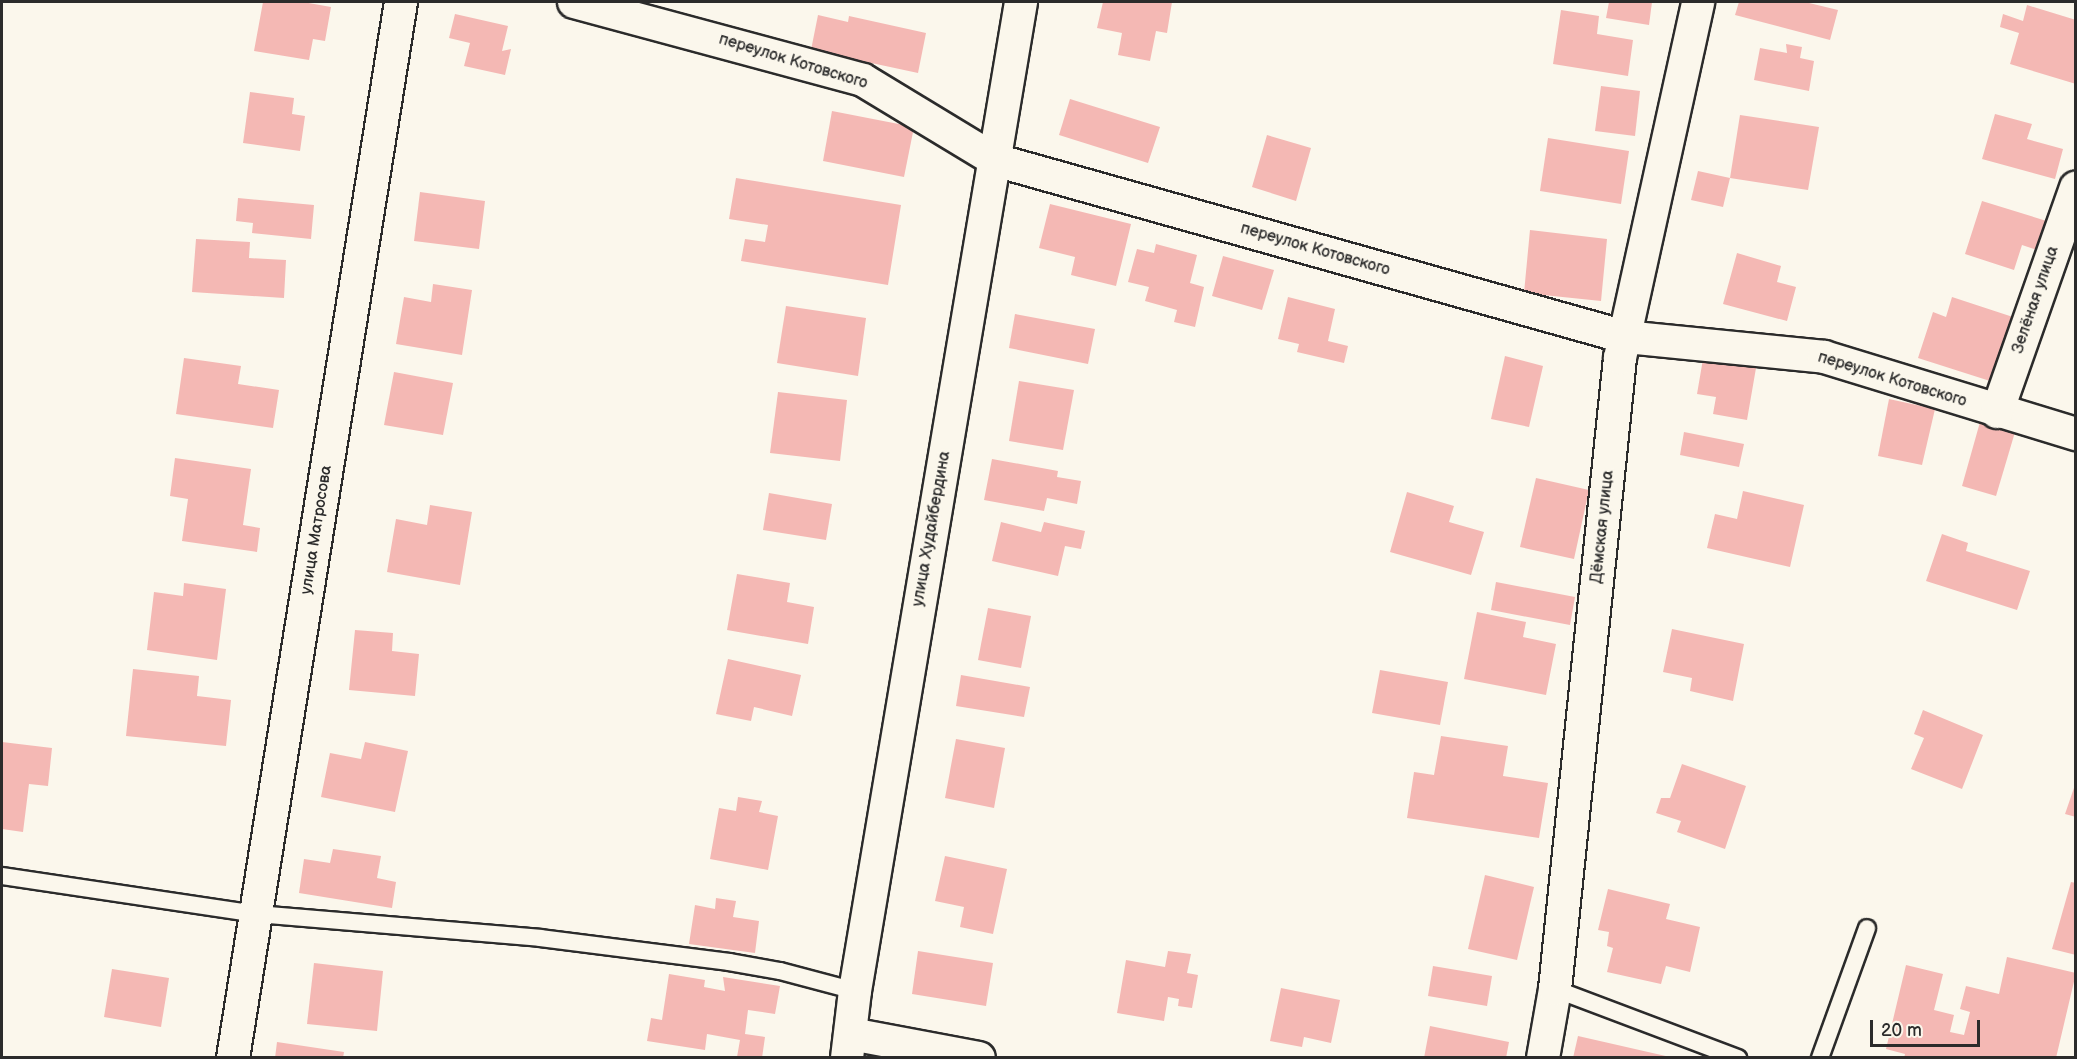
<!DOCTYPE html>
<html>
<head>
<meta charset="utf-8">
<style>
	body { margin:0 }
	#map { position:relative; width:2077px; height:1059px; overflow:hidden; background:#fbf7ec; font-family:"Balsamiq Sans",sans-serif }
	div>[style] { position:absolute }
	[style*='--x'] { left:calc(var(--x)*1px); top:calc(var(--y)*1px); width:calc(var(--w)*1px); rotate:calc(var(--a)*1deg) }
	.building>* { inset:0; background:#f4b8b4 }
	.roads { filter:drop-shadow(2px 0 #2b2b2b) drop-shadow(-2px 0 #2b2b2b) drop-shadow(0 2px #2b2b2b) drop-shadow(0 -2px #2b2b2b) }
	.lane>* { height:16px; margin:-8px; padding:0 8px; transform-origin:8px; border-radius:8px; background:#fbf7ec }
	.street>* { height:32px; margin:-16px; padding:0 16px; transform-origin:16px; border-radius:16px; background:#fbf7ec }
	span { translate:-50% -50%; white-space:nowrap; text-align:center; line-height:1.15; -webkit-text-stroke:6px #fbf7ec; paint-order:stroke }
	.street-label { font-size:16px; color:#2b2b2b }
	.frame { position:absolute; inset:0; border:3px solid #2b2b2b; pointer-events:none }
	.scale { position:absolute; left:1870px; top:1020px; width:110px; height:27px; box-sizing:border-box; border:3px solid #2b2b2b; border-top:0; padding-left:8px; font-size:18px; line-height:21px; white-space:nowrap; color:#2b2b2b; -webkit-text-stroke:4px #fbf7ec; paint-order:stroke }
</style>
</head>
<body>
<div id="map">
	<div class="building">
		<div style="clip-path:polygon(263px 2px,303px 2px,331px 7px,325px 41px,313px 39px,309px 60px,254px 51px)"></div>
		<div style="clip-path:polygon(1103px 2px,1172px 2px,1167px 33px,1156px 31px,1150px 61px,1118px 55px,1122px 33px,1097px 28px)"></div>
		<div style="clip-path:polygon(1609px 2px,1652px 2px,1649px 25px,1606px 18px)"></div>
		<div style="clip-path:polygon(1739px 2px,1805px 2px,1838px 10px,1830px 40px,1735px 15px)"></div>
		<div style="clip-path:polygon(2027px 5px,2076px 20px,2076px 84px,2010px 64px,2019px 33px,2000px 27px,2003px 14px,2023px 21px)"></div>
		<div style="clip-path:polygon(1561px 10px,1599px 16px,1597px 34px,1633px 40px,1628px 76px,1553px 64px)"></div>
		<div style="clip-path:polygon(455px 14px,508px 26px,502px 51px,511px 49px,505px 75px,464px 66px,470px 43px,449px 38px)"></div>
		<div style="clip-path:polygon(818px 15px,848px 22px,849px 16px,926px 33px,918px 73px,811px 50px)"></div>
		<div style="clip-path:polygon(1786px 44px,1802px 47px,1800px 58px,1814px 61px,1809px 91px,1754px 80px,1760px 48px,1787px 53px)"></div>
		<div style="clip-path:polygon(1601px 86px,1640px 91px,1635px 136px,1595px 131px)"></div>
		<div style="clip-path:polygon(250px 92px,294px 98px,292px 114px,305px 116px,300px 151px,243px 143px)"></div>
		<div style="clip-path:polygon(1070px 99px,1160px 127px,1148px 163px,1059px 135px)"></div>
		<div style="clip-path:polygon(832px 111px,914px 127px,904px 177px,823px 161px)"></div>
		<div style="clip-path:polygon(1995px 114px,2032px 124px,2027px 139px,2063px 149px,2055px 179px,1982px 159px)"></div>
		<div style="clip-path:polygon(1740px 115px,1819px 127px,1808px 190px,1730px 178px)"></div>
		<div style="clip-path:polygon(1267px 135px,1311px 148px,1296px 201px,1252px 187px)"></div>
		<div style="clip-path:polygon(1548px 138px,1629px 151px,1621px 204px,1540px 191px)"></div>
		<div style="clip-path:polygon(1698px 171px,1730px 178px,1723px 207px,1691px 200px)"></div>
		<div style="clip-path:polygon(736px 178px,901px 205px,888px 285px,741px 261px,745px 239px,765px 242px,768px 225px,729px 219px)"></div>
		<div style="clip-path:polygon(420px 192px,485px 201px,479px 249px,414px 241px)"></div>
		<div style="clip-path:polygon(238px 198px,314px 205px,311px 239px,252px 233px,253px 223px,236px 221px)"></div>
		<div style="clip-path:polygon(1982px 201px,2053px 223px,2043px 252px,2022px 245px,2014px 270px,1965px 254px)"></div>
		<div style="clip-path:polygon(1050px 204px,1131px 224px,1116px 286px,1071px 275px,1075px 257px,1039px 248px)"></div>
		<div style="clip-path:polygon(1530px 230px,1607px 239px,1601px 301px,1524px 293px)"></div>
		<div style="clip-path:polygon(196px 239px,250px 242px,249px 258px,286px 260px,284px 298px,192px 292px)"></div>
		<div style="clip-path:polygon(1156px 244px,1197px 255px,1190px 283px,1204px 287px,1195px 327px,1174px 322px,1177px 310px,1145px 301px,1149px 287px,1128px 282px,1137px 249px,1154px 253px)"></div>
		<div style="clip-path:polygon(1737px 253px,1781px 266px,1777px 282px,1796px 287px,1787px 321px,1723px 304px)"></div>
		<div style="clip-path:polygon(1223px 256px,1274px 270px,1262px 310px,1212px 296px)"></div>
		<div style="clip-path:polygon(433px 284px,472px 290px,462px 355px,396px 344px,404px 297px,431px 302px)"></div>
		<div style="clip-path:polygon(1288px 297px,1335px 309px,1328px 341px,1348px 346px,1344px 363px,1297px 352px,1299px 344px,1278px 339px)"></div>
		<div style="clip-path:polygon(1952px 297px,2019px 319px,2009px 349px,2001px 346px,1990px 381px,1918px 358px,1933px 312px,1946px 317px)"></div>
		<div style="clip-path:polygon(786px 306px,866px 318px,858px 376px,777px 363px)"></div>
		<div style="clip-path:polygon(1015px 314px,1095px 329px,1088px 364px,1009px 348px)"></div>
		<div style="clip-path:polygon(1505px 356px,1543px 366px,1529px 427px,1491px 419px)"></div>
		<div style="clip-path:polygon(184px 358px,241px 366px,238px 384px,279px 390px,273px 428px,176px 414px)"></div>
		<div style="clip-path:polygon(1703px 359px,1756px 368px,1747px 420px,1713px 414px,1716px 397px,1697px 394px)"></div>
		<div style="clip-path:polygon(394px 372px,453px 383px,443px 435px,384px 425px)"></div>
		<div style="clip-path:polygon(1019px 381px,1074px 390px,1063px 450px,1009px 441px)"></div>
		<div style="clip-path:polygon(778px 392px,847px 400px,840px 461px,770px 453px)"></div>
		<div style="clip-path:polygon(1889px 399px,1935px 409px,1922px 465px,1878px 456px)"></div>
		<div style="clip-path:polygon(1980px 422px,2015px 432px,1996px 496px,1962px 486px)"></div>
		<div style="clip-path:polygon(1684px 432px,1744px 444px,1739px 467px,1680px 455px)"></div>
		<div style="clip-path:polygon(175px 458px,251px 469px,243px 525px,260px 528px,257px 552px,182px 541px,188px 499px,170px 496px)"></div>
		<div style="clip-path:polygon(992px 459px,1058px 471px,1057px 477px,1081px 481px,1077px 504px,1047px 498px,1044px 511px,984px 500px)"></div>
		<div style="clip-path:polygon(1536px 478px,1589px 490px,1574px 559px,1520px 547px)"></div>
		<div style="clip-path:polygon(1743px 491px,1804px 505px,1790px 567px,1707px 548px,1715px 514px,1737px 519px)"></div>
		<div style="clip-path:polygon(1407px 492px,1454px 506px,1449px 522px,1484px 532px,1471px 575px,1390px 552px)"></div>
		<div style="clip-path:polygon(769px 493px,832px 504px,826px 540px,763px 530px)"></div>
		<div style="clip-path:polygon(430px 505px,472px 512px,460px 585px,387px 572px,396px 519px,427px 525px)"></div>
		<div style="clip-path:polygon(1001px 522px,1041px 532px,1044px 522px,1085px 531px,1081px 549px,1065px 546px,1058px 576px,992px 561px)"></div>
		<div style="clip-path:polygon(1942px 534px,1968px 543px,1966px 551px,2030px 571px,2017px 610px,1926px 581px)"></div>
		<div style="clip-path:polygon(737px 574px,790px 583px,787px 602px,814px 607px,808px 644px,727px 630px)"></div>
		<div style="clip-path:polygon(1496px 582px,1575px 597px,1570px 625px,1491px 610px)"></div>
		<div style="clip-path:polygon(184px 583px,226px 589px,217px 660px,147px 650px,154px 592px,183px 596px)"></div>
		<div style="clip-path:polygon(988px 608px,1031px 616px,1021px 668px,978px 660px)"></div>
		<div style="clip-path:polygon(1477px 612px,1526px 622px,1523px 637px,1556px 644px,1546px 695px,1464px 679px)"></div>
		<div style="clip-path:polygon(1672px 629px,1744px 644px,1733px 701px,1690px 691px,1692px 678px,1663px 672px)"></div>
		<div style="clip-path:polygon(355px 630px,393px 633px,392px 651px,419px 654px,415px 696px,349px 690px)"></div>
		<div style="clip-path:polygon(728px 659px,801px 675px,792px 716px,754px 707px,751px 721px,716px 714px)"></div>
		<div style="clip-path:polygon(133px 669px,199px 676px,197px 696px,231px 700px,226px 746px,126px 736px)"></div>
		<div style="clip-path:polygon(1380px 670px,1448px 682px,1440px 725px,1372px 713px)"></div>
		<div style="clip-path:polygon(961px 675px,1030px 687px,1024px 717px,956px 706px)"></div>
		<div style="clip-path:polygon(1923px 710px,1983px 735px,1962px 789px,1911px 769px,1924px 738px,1914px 734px)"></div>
		<div style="clip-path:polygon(1441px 736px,1508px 746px,1503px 776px,1548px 783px,1539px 838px,1407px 818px,1414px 772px,1434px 775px)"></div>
		<div style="clip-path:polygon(956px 739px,1005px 748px,994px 808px,945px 798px)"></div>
		<div style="clip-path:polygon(2px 742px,52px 748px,48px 786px,29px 784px,23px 832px,2px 829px)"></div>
		<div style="clip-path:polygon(365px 742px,408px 751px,395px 812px,321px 797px,330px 753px,361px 759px)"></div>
		<div style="clip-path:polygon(1682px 764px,1746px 786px,1725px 849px,1677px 832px,1681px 821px,1656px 813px,1661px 798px,1670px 798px)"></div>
		<div style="clip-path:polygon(2075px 785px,2076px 785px,2076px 817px,2065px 814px)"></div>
		<div style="clip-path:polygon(738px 797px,762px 801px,759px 812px,778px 816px,768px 870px,710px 859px,719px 808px,736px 811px)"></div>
		<div style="clip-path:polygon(333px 849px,381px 856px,377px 878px,396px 882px,392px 908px,299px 893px,304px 859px,330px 863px)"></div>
		<div style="clip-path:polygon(945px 856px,1007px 869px,993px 934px,960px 927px,964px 907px,935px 901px)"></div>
		<div style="clip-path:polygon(1485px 875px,1534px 887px,1517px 960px,1468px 949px)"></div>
		<div style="clip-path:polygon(2071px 882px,2076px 883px,2076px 955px,2052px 949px)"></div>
		<div style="clip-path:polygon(1608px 889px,1670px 904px,1666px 919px,1700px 927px,1690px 972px,1666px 966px,1661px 984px,1607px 972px,1613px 948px,1607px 946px,1609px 932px,1598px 930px)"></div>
		<div style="clip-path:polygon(716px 898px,736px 901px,733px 917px,759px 921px,755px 953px,689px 944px,695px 905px,715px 909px)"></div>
		<div style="clip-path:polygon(918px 951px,993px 963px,986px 1006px,912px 994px)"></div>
		<div style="clip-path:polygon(1168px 951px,1191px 954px,1187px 973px,1198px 975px,1192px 1008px,1178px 1006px,1179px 999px,1168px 997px,1164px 1021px,1117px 1013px,1126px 960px,1165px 967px)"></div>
		<div style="clip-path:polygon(2007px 957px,2076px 973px,2056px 1058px,1904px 1058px,1905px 1054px,1886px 1049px,1906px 965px,1943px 974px,1934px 1010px,1954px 1015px,1950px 1032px,1964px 1035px,1970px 1012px,1960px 1009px,1966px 986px,1999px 994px)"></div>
		<div style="clip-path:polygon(314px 963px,383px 971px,377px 1031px,307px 1024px)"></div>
		<div style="clip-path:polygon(1433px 966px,1492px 976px,1487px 1006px,1428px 996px)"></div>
		<div style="clip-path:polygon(112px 969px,169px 978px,161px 1027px,104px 1017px)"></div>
		<div style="clip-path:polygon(669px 974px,705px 980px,704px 987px,725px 991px,723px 977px,780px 986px,775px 1014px,748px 1010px,745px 1034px,765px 1037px,762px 1058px,737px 1057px,740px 1040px,707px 1034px,705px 1050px,647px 1041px,651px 1018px,662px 1020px)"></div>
		<div style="clip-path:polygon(1281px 988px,1340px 1000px,1331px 1043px,1304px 1037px,1302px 1047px,1270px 1041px)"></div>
		<div style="clip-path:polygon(1430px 1026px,1509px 1042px,1506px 1058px,1424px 1058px)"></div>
		<div style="clip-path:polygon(1578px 1036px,1670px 1057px,1670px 1058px,1573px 1058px)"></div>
		<div style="clip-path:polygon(277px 1042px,344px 1052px,343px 1058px,275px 1058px)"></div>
	</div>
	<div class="roads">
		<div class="lane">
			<div style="--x:2;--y:876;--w:257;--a:8.5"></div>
			<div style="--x:256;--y:914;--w:285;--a:4.8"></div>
			<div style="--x:540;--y:938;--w:191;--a:7.2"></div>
			<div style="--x:729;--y:962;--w:52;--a:10"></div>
			<div style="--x:780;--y:971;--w:78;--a:14.9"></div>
			<div style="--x:1555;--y:989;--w:196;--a:20.7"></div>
			<div style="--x:1820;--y:1058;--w:138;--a:-70.1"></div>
		</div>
		<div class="street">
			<div style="--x:574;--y:2;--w:299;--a:15.1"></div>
			<div style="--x:863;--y:80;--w:154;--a:31.2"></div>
			<div style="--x:995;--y:160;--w:654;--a:15.69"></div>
			<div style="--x:1625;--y:337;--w:200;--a:5.7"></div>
			<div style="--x:1824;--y:357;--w:264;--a:17"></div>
			<div style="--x:1997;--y:412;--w:238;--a:-70.6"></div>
			<div style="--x:851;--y:1034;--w:130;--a:10.6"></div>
			<div style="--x:233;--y:1058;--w:1069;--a:-80.96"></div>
			<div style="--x:847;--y:1058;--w:67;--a:-83.2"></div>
			<div style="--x:855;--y:991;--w:1003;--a:-80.47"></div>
			<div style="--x:1543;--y:1058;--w:70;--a:-80.1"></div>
			<div style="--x:1555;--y:989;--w:634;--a:-84.12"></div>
			<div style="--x:1620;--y:358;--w:364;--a:-77.6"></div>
		</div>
	</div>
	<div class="street-label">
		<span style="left:793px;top:62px;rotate:17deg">переулок Котовского</span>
		<span style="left:1315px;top:250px;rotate:16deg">переулок Котовского</span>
		<span style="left:2036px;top:300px;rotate:-71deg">Зелёная улица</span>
		<span style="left:1892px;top:380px;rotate:17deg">переулок Котовского</span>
		<span style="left:1603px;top:527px;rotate:-84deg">Дёмская улица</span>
		<span style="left:932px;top:529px;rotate:-80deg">улица Худайбердина</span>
		<span style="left:317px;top:530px;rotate:-81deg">улица Матросова</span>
	</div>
	<div class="frame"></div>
	<div class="scale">20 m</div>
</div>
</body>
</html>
